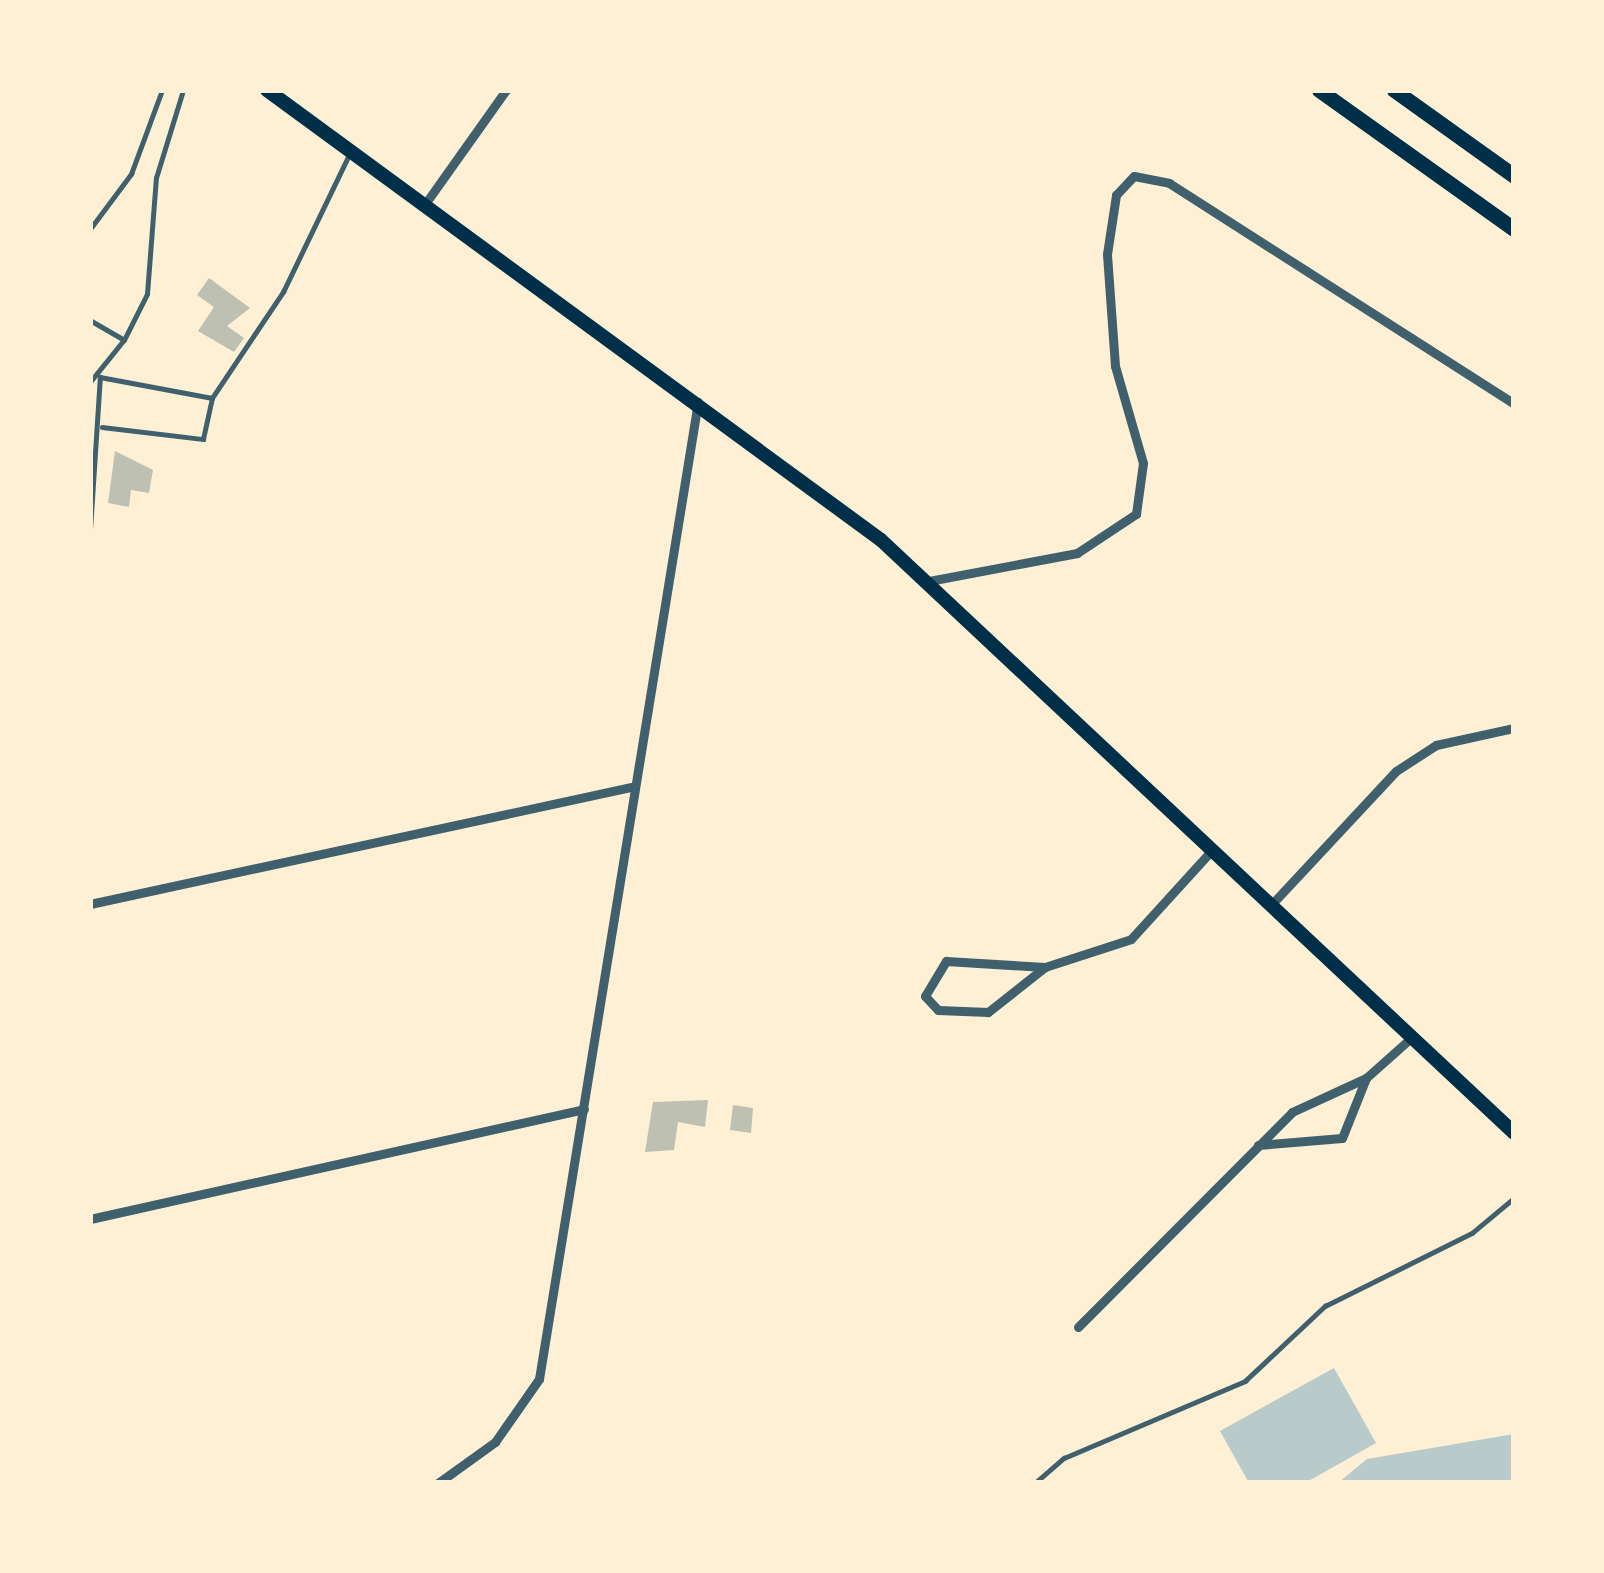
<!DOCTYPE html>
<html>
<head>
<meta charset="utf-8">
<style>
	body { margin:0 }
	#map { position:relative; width:1604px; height:1573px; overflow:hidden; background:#fdf0d5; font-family:"PT Sans",sans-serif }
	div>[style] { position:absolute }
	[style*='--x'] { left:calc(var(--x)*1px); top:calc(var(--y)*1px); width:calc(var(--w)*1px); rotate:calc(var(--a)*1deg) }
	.green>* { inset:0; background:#b9caca }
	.building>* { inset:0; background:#bec0b2 }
	.service>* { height:4.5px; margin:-2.25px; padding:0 2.25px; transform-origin:2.25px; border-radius:2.25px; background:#3f606c }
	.minor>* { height:9px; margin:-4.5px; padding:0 4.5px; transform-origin:4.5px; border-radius:4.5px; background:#3f606c }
	.primary>* { height:14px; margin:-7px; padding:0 7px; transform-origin:7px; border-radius:7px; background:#003049 }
	.motorway>* { height:15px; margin:-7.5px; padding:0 7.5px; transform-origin:7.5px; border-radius:7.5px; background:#003049 }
	span { translate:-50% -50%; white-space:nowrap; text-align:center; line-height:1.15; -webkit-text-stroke:10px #fdf0d5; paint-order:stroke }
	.frame { position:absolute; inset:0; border:93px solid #fdf0d5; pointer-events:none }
</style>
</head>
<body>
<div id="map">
	<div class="green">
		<div style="clip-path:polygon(1334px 1368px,1376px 1443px,1305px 1483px,1249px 1483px,1220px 1431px)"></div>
		<div style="clip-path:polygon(1514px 1434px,1514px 1483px,1338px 1483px,1367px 1459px)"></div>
	</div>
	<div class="building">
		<div style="clip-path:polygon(209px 278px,250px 308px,227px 326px,244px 338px,234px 352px,198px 331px,214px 307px,197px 295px)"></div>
		<div style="clip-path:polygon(115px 451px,153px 470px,149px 493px,131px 490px,129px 507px,108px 503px)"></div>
		<div style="clip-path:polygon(708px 1100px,705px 1127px,678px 1122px,674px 1150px,645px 1152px,653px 1102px)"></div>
		<div style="clip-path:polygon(733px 1105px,753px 1108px,751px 1133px,730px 1130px)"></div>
	</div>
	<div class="service">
		<div style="--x:90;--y:229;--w:69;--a:-53.3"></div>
		<div style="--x:131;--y:174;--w:90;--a:-69.7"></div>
		<div style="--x:90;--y:320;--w:39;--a:30"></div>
		<div style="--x:124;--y:340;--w:51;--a:-63.4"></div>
		<div style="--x:147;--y:294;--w:116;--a:-85.6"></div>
		<div style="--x:156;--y:178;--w:92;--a:-72.9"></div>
		<div style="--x:100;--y:377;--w:114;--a:10.6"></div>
		<div style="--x:90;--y:382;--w:53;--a:-51.2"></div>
		<div style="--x:102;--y:427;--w:102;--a:6.8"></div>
		<div style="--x:203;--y:439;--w:42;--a:-77.6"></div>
		<div style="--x:212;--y:398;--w:128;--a:-56.2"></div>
		<div style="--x:283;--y:292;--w:152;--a:-64.3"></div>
		<div style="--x:90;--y:530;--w:153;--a:-86.3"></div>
		<div style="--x:1035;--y:1483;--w:38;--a:-41"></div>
		<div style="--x:1064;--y:1458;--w:197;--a:-23"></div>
		<div style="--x:1245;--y:1381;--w:110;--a:-43.2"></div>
		<div style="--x:1325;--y:1306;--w:164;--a:-26.4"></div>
		<div style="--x:1472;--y:1233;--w:55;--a:-39.8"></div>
	</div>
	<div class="minor">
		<div style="--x:425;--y:204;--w:140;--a:-54.6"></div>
		<div style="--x:929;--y:581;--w:151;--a:-10.7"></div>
		<div style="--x:1077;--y:553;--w:71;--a:-33.5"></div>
		<div style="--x:1136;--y:514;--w:51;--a:-82.2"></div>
		<div style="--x:1143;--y:463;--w:101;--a:-106.1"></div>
		<div style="--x:1115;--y:366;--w:112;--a:-94.1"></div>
		<div style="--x:1107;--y:254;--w:60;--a:-81.3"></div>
		<div style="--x:1116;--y:195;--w:26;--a:-47"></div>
		<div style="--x:1134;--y:176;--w:36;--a:11"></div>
		<div style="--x:1169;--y:183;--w:410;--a:32.6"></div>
		<div style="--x:90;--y:904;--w:554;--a:-12.2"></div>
		<div style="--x:1271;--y:905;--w:183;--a:-47"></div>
		<div style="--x:1396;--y:771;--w:48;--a:-33"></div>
		<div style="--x:1436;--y:745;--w:80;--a:-12.3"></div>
		<div style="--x:1045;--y:967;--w:73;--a:141.7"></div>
		<div style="--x:988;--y:1012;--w:50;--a:-177.7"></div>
		<div style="--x:938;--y:1010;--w:19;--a:-133"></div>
		<div style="--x:925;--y:996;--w:41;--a:-59"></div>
		<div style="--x:946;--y:961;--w:99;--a:3.5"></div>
		<div style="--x:1045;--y:967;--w:90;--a:-18"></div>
		<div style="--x:1131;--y:939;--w:120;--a:-47.7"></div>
		<div style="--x:1258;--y:1145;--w:84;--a:-4.8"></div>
		<div style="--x:1342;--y:1138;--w:65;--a:-68.2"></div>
		<div style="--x:90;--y:1219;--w:506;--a:-12.55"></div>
		<div style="--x:1078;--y:1327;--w:303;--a:-45.1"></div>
		<div style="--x:1292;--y:1112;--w:81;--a:-24.7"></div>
		<div style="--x:1366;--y:1078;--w:62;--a:-41.7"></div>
		<div style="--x:438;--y:1483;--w:70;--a:-35.7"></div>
		<div style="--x:495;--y:1442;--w:77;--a:-55.1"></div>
		<div style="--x:539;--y:1379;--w:990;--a:-80.76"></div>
	</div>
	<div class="primary">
		<div style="--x:267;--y:90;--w:761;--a:36.24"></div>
		<div style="--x:881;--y:540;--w:867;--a:43.13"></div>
	</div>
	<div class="motorway">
		<div style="--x:1319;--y:90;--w:239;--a:35.5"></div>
		<div style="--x:1394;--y:90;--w:148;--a:35.6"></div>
	</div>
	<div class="frame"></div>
</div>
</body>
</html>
